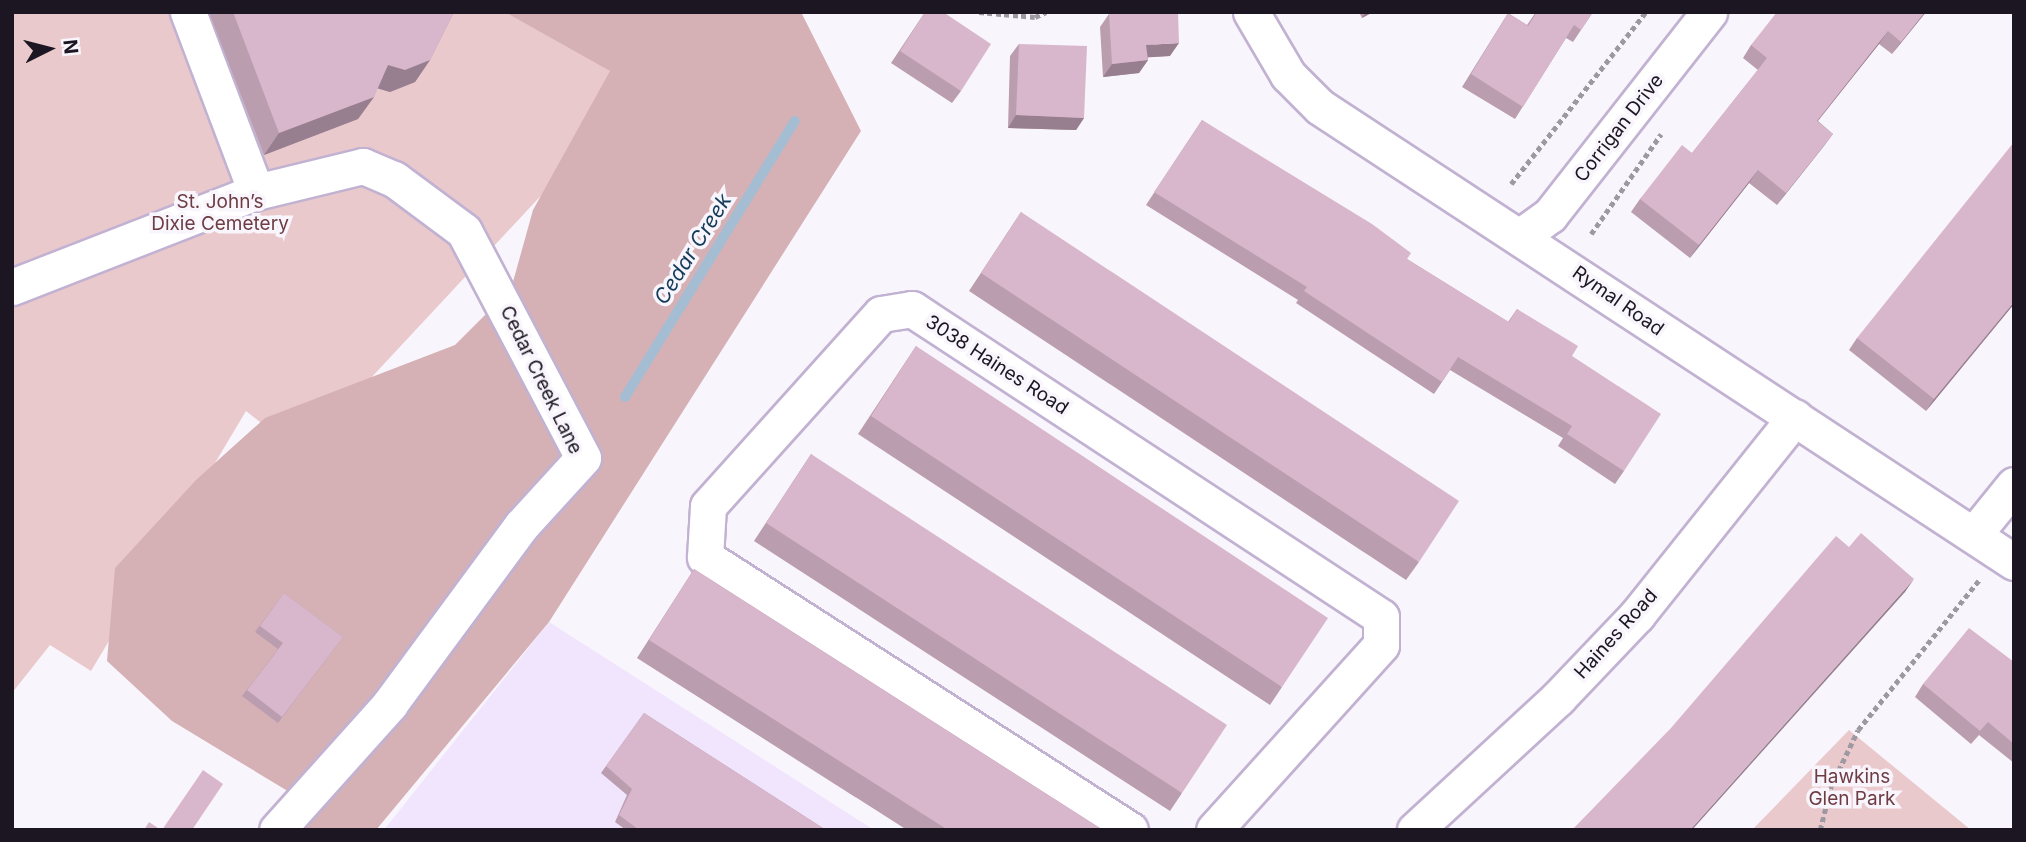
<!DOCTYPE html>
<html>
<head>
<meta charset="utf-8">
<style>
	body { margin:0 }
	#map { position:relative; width:2026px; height:842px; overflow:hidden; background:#f9f5fc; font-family:Inter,sans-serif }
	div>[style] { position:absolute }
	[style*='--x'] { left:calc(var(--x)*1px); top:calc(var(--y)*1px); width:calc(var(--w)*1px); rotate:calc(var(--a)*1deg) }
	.built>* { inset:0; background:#f1e4fd }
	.green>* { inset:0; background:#eac9cc }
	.forest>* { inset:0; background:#d5b1b5 }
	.stream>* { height:10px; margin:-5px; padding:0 5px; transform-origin:5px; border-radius:5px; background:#a4bdd3 }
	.path>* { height:4.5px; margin-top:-2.25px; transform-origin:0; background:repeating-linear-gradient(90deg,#9d98a1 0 5px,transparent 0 8.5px) }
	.roads { filter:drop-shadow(2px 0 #c2b2d2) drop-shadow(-2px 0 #c2b2d2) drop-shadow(0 2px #c2b2d2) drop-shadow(0 -2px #c2b2d2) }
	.minor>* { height:35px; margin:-17.5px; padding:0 17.5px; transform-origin:17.5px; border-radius:17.5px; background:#fff }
	.wall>* { inset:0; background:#ba9daf }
	.shaded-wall>* { inset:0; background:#977f8f }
	.building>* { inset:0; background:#d8b6cc }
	span { translate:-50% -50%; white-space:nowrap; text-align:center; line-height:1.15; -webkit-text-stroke:7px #f9f5fc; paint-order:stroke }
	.street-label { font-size:19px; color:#1c1622 }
	.park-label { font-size:19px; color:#6e3c43 }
	.water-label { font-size:21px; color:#123b5a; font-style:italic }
	.frame { position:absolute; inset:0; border:14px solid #1c1622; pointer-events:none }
	.north { position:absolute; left:14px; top:14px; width:70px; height:70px; -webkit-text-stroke:5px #f9f5fc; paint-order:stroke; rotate:84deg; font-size:19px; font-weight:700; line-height:28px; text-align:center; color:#1c1622 }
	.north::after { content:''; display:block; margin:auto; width:24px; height:32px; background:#1c1622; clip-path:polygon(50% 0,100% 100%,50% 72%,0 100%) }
</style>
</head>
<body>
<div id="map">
	<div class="built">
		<div style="clip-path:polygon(549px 622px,874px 830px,384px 830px)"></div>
	</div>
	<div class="green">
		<div style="clip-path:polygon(12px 12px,665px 12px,659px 69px,300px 454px,246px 411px,91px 671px,50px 645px,12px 693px)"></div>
		<div style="clip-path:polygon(1849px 730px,1971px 830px,1752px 830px)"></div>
	</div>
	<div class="forest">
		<div style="clip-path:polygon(505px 12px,801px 12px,861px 131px,549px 622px,376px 830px,284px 830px,286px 790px,172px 721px,107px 661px,115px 568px,196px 480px,265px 418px,455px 345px,511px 289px,533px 210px,610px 71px)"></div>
	</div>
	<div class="stream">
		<div style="--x:625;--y:397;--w:324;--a:-58.4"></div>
	</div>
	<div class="path">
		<div style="--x:979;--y:12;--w:56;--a:5.1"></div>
		<div style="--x:1035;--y:17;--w:12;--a:-24"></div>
		<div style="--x:1511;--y:184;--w:219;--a:-51.9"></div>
		<div style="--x:1591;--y:234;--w:122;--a:-55"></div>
		<div style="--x:1820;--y:830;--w:45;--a:-76"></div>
		<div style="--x:1831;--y:786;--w:62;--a:-64.3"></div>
		<div style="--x:1858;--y:730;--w:193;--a:-51.1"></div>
	</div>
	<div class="roads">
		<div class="minor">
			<div style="--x:188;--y:12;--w:192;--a:69.3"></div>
			<div style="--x:1251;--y:12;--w:73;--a:59.6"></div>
			<div style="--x:1288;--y:75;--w:45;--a:45"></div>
			<div style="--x:1320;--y:107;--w:830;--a:33.25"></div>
			<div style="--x:1521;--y:236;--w:36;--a:-36"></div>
			<div style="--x:1550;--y:215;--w:258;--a:-51.9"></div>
			<div style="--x:12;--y:287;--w:262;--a:-21.3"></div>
			<div style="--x:256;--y:192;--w:110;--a:-13.7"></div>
			<div style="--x:363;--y:166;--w:34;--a:23"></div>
			<div style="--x:394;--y:179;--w:87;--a:36.6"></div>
			<div style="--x:464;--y:231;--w:256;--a:62.3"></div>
			<div style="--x:583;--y:458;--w:92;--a:132.4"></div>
			<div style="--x:521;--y:526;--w:221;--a:126.4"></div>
			<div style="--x:390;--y:704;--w:169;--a:131.9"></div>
			<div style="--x:1975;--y:533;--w:62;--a:-50.9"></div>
			<div style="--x:1130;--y:830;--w:505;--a:-147.29"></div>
			<div style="--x:705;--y:557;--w:51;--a:-86.6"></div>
			<div style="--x:708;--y:506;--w:258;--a:-48"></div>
			<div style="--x:881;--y:314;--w:31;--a:-9"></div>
			<div style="--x:912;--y:309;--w:561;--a:33.29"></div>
			<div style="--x:1381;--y:617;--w:28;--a:90"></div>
			<div style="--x:1381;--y:645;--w:249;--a:132.1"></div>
			<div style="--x:1415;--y:830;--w:195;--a:-42.7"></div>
			<div style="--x:1558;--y:698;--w:115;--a:-46.4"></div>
			<div style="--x:1637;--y:615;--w:253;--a:-51.4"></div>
		</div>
	</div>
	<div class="wall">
		<div style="clip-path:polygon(209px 12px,454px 12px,430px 60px,415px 82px,390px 92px,377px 88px,374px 97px,358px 119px,264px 155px)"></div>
		<div style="clip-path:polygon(925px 12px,961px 91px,952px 103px,891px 63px)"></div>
		<div style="clip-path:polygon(1359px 12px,1373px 12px,1362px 18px)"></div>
		<div style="clip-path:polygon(1536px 12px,1593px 12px,1573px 42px,1566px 38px,1515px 119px,1462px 87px,1508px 13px,1527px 25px)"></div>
		<div style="clip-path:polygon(1926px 12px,1892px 54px,1879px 44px,1818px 121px,1833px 134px,1777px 205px,1749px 183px,1690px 258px,1631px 212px,1640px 199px,1692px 153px,1758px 70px,1743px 58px,1751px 45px)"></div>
		<div style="clip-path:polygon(1109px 14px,1170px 56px,1148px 57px,1148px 60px,1139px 73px,1103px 77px,1100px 27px)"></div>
		<div style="clip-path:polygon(1019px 44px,1084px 118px,1076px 130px,1008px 128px,1010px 56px)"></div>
		<div style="clip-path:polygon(1202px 120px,1407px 259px,1508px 322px,1517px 309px,1572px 356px,1624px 471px,1615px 484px,1558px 446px,1563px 438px,1450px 370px,1434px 394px,1296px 303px,1298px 300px,1146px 205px)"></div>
		<div style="clip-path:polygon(1021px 212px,1419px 562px,1406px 580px,969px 291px)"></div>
		<div style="clip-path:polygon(2014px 304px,1926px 411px,1849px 350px,1857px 338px)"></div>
		<div style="clip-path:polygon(916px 346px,1282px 687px,1270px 705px,858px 434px)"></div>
		<div style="clip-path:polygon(811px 454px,1182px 793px,1170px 811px,754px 541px)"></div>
		<div style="clip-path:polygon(694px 569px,1103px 830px,907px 830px,637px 658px)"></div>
		<div style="clip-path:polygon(284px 593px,343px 637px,278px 723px,242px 696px,278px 649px,255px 632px)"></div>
		<div style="clip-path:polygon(2014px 662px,2014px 763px,1979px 735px,1971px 744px,1915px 697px,1923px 684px)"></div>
		<div style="clip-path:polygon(644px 713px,826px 830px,626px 830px,615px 822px,627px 795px,601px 773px)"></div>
	</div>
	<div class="shaded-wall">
		<div style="clip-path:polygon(1366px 12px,1373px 12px,1362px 18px)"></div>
		<div style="clip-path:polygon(1925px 12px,1926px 12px,1892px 54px,1901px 42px)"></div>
		<div style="clip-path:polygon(1888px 31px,1879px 44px,1808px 133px,1817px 121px)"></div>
		<div style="clip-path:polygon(1179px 43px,1170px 56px,1138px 58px,1146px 45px)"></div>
		<div style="clip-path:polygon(430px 60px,415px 82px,390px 92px,373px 87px,388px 65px)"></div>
		<div style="clip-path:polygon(1148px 60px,1139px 73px,1103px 77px,1112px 64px)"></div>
		<div style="clip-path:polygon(374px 97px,358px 119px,264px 155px,279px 133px)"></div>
		<div style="clip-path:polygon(1016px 115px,1084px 118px,1076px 130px,1008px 128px)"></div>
		<div style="clip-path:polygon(1833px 134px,1824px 146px,1777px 205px,1786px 193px)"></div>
		<div style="clip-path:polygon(1758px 170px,1749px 183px,1690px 258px,1699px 245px)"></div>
		<div style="clip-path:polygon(2014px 302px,2014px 304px,1926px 411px,1934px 399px)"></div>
		<div style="clip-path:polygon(1914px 579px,1905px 592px,1692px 830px,1690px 830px)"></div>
	</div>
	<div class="building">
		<div style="clip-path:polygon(233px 12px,454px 12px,430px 60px,405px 70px,388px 65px,374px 97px,279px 133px)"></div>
		<div style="clip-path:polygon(925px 12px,943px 12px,991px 44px,961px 91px,900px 51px)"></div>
		<div style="clip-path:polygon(1124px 12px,1178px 12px,1179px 43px,1146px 45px,1148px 60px,1112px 64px,1109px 14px)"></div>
		<div style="clip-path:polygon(1537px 12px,1593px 12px,1581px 30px,1574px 25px,1523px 107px,1471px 74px,1508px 13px,1528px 26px)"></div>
		<div style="clip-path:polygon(1777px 12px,1925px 12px,1901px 42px,1888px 31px,1817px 121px,1833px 134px,1786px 193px,1758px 170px,1699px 245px,1640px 199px,1682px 145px,1692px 153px,1767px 58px,1751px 45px)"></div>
		<div style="clip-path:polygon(1019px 44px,1087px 46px,1084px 118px,1016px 115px)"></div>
		<div style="clip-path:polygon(1202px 120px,1372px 224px,1411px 253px,1407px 259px,1509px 322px,1517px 309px,1578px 346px,1572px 356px,1661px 414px,1624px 471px,1567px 434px,1572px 426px,1458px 357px,1442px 382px,1304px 291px,1307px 287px,1154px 192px)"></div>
		<div style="clip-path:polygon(2014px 142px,2014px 302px,1934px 399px,1857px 338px)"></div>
		<div style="clip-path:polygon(1021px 212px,1459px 501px,1419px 562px,981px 273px)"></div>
		<div style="clip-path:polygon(916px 346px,1328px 618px,1282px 687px,871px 416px)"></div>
		<div style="clip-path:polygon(811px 454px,1227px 725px,1182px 793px,766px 523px)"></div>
		<div style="clip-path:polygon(1861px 533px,1914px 579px,1690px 830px,1572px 830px,1671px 728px,1836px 536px,1849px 547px)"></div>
		<div style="clip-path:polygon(694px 569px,1103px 830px,948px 830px,649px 640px)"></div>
		<div style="clip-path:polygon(284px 593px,343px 637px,282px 717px,247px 690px,283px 643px,260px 626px)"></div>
		<div style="clip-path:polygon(1969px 628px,2014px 662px,2014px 744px,1988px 722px,1980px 731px,1923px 684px)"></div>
		<div style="clip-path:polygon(644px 713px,826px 830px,639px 830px,619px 815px,632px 789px,606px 766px)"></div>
		<div style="clip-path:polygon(203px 770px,223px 784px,192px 830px,162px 830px)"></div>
		<div style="clip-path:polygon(149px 822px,161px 830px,144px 830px)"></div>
	</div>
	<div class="street-label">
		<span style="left:1619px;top:128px;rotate:-52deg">Corrigan Drive</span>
		<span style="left:1618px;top:301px;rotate:35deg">Rymal Road</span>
		<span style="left:997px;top:365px;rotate:33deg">3038 Haines Road</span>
		<span style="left:541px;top:380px;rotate:64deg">Cedar Creek Lane</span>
		<span style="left:1616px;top:634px;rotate:-48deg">Haines Road</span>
	</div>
	<div class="park-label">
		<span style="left:220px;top:213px">St. John’s<br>Dixie Cemetery</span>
		<span style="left:1852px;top:788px">Hawkins<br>Glen Park</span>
	</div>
	<div class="water-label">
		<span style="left:693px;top:249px;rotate:-58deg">Cedar Creek</span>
	</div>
	<div class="frame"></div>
	<div class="north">N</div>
</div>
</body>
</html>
